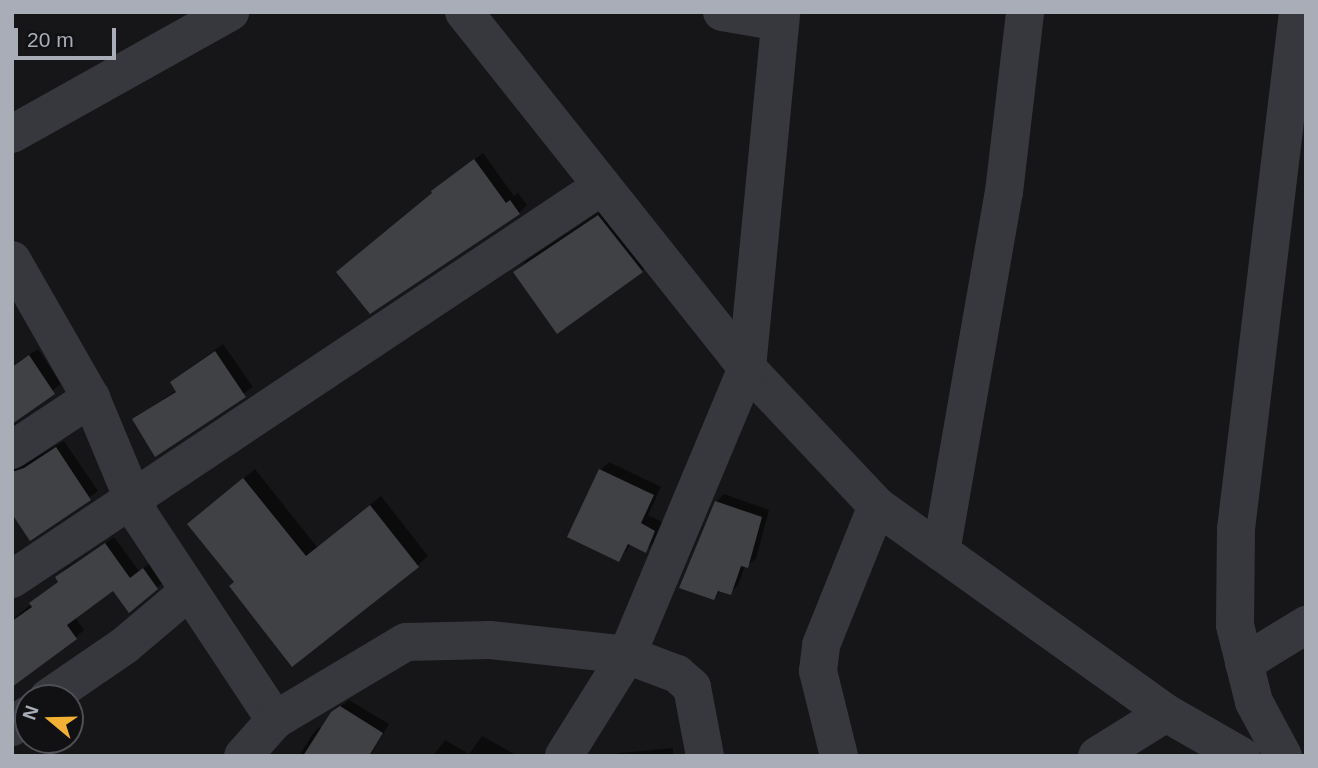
<!DOCTYPE html>
<html>
<head>
<meta charset="utf-8">
<style>
	body { margin:0 }
	#map { position:relative; width:1318px; height:768px; overflow:hidden; background:#161618; font-family:Arial,sans-serif }
	div>[style] { position:absolute }
	[style*='--x'] { left:calc(var(--x)*1px); top:calc(var(--y)*1px); width:calc(var(--w)*1px); rotate:calc(var(--a)*1deg) }
	.shadow>* { inset:0; background:#0007 }
	.building>* { inset:0; background:#404145 }
	.minor>* { height:38px; margin:-19px; padding:0 19px; transform-origin:19px; border-radius:19px; background:#37383d }
	span { translate:-50% -50%; white-space:nowrap; text-align:center; line-height:1.15; -webkit-text-stroke:6px #111113; paint-order:stroke }
	.frame { position:absolute; inset:0; border:14px solid #a8adb8; pointer-events:none }
	.north { position:absolute; left:14px; top:684px; width:70px; height:70px; box-sizing:border-box; background:#111113; border:2px solid #4d4f55; border-radius:50%; rotate:289deg; font-size:19px; font-weight:700; line-height:28px; text-align:center; color:#a8adb8 }
	.north::after { content:''; display:block; margin:auto; width:24px; height:32px; background:#f2b134; clip-path:polygon(50% 0,100% 100%,50% 72%,0 100%) }
	.scale { position:absolute; left:14px; top:28px; width:102px; height:32px; box-sizing:border-box; border:4px solid #a8adb8; border-top:0; padding-left:9px; font-size:21px; line-height:24px; white-space:nowrap; color:#a8adb8; -webkit-text-stroke:5px #111113; paint-order:stroke }
</style>
</head>
<body>
<div id="map">
	<div class="shadow">
		<div style="clip-path:polygon(483px 153px,514px 196px,518px 193px,527px 205px,519px 213px,433px 191px)"></div>
		<div style="clip-path:polygon(610px 205px,653px 260px,642px 271px,515px 272px,527px 260px)"></div>
		<div style="clip-path:polygon(223px 344px,253px 387px,156px 455px,134px 419px,177px 390px,172px 383px,180px 375px)"></div>
		<div style="clip-path:polygon(38px 349px,61px 384px,12px 421px,12px 366px)"></div>
		<div style="clip-path:polygon(64px 441px,98px 491px,31px 538px,12px 511px,12px 462px,23px 465px)"></div>
		<div style="clip-path:polygon(609px 462px,661px 487px,648px 515px,662px 522px,653px 543px,646px 551px,631px 544px,619px 560px,601px 470px)"></div>
		<div style="clip-path:polygon(255px 469px,317px 547px,381px 496px,428px 556px,417px 566px,236px 582px,189px 524px)"></div>
		<div style="clip-path:polygon(724px 494px,769px 510px,756px 559px,745px 566px,738px 585px,730px 593px,721px 590px,714px 598px,716px 502px)"></div>
		<div style="clip-path:polygon(114px 537px,139px 571px,152px 562px,165px 580px,157px 588px,113px 589px,75px 617px,84px 630px,76px 637px,15px 682px,12px 678px,12px 620px,60px 580px,57px 577px,65px 569px)"></div>
		<div style="clip-path:polygon(349px 700px,389px 724px,372px 753px,369px 756px,299px 756px,312px 735px,319px 727px,322px 729px,332px 713px)"></div>
		<div style="clip-path:polygon(482px 736px,518px 756px,433px 756px,445px 740px,469px 754px)"></div>
		<div style="clip-path:polygon(673px 748px,673px 756px,598px 756px,599px 755px)"></div>
	</div>
	<div class="building">
		<div style="clip-path:polygon(474px 159px,506px 203px,510px 200px,520px 214px,370px 314px,336px 272px,432px 193px,431px 191px)"></div>
		<div style="clip-path:polygon(598px 215px,643px 272px,557px 334px,513px 272px)"></div>
		<div style="clip-path:polygon(215px 351px,246px 397px,155px 457px,132px 419px,176px 392px,170px 382px)"></div>
		<div style="clip-path:polygon(29px 355px,55px 394px,12px 424px,12px 367px)"></div>
		<div style="clip-path:polygon(56px 447px,91px 500px,30px 541px,12px 514px,12px 472px,24px 468px)"></div>
		<div style="clip-path:polygon(599px 469px,654px 495px,641px 523px,655px 531px,646px 553px,628px 544px,619px 562px,567px 537px)"></div>
		<div style="clip-path:polygon(243px 478px,306px 556px,370px 505px,419px 567px,292px 667px,229px 586px,234px 582px,187px 524px)"></div>
		<div style="clip-path:polygon(715px 501px,762px 517px,748px 568px,741px 566px,731px 595px,718px 591px,714px 600px,679px 588px)"></div>
		<div style="clip-path:polygon(105px 543px,130px 578px,143px 568px,158px 589px,129px 613px,113px 591px,67px 625px,77px 639px,12px 687px,12px 621px,32px 607px,29px 603px,58px 582px,55px 577px)"></div>
		<div style="clip-path:polygon(340px 706px,383px 733px,369px 756px,303px 756px,331px 712px)"></div>
	</div>
	<div class="minor">
		<div style="--x:464;--y:12;--w:455;--a:51.5"></div>
		<div style="--x:747;--y:368;--w:190;--a:46.7"></div>
		<div style="--x:877;--y:506;--w:355;--a:35.6"></div>
		<div style="--x:1166;--y:713;--w:86;--a:29.8"></div>
		<div style="--x:722;--y:12;--w:59;--a:9.8"></div>
		<div style="--x:12;--y:134;--w:250;--a:-29.2"></div>
		<div style="--x:12;--y:260;--w:159;--a:60.2"></div>
		<div style="--x:91;--y:398;--w:128;--a:67.4"></div>
		<div style="--x:140;--y:516;--w:245;--a:56.5"></div>
		<div style="--x:275;--y:720;--w:48;--a:131.6"></div>
		<div style="--x:12;--y:450;--w:95;--a:-33.4"></div>
		<div style="--x:941;--y:552;--w:365;--a:-80.1"></div>
		<div style="--x:1004;--y:192;--w:181;--a:-83.3"></div>
		<div style="--x:12;--y:579;--w:709;--a:-33.67"></div>
		<div style="--x:1244;--y:663;--w:73;--a:-31.5"></div>
		<div style="--x:48;--y:698;--w:92;--a:-34.4"></div>
		<div style="--x:124;--y:646;--w:84;--a:-40.2"></div>
		<div style="--x:275;--y:720;--w:152;--a:-30.8"></div>
		<div style="--x:406;--y:642;--w:84;--a:-1.4"></div>
		<div style="--x:490;--y:640;--w:138;--a:6.2"></div>
		<div style="--x:627;--y:655;--w:119;--a:122"></div>
		<div style="--x:12;--y:727;--w:20;--a:-37"></div>
		<div style="--x:705;--y:756;--w:70;--a:-100.7"></div>
		<div style="--x:692;--y:687;--w:20;--a:-139"></div>
		<div style="--x:677;--y:674;--w:53;--a:-159.2"></div>
		<div style="--x:627;--y:655;--w:311;--a:-67.3"></div>
		<div style="--x:747;--y:368;--w:358;--a:-84.5"></div>
		<div style="--x:839;--y:756;--w:88;--a:-103.9"></div>
		<div style="--x:818;--y:671;--w:26;--a:-83"></div>
		<div style="--x:821;--y:645;--w:150;--a:-68.1"></div>
		<div style="--x:1097;--y:756;--w:81;--a:-31.9"></div>
		<div style="--x:1283;--y:756;--w:61;--a:-118.2"></div>
		<div style="--x:1254;--y:702;--w:79;--a:-103.9"></div>
		<div style="--x:1235;--y:625;--w:96;--a:-89.4"></div>
		<div style="--x:1236;--y:529;--w:521;--a:-83.16"></div>
	</div>
	<div class="frame"></div>
	<div class="north">N</div>
	<div class="scale">20 m</div>
</div>
</body>
</html>
